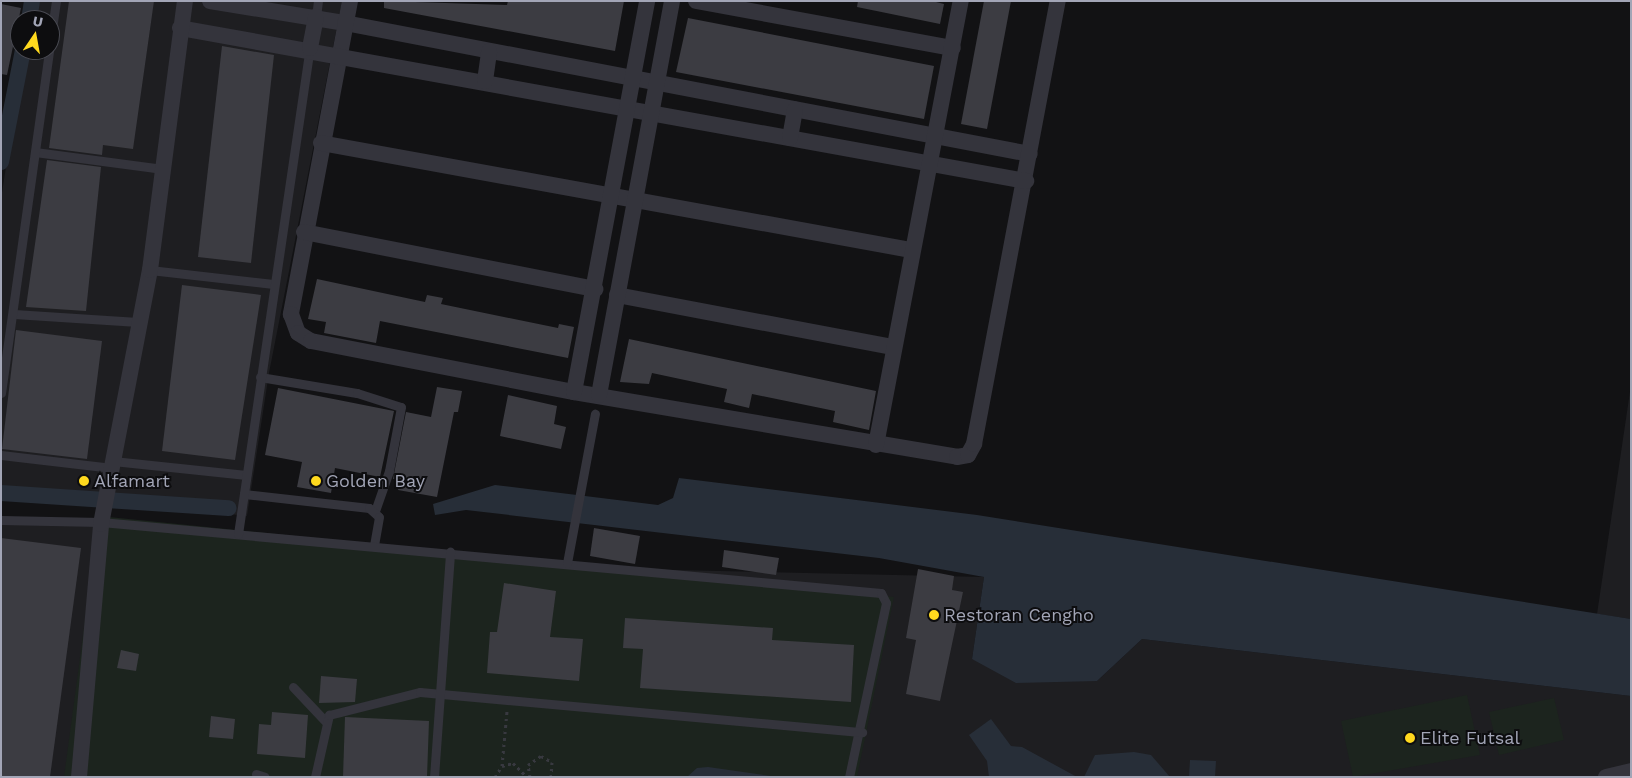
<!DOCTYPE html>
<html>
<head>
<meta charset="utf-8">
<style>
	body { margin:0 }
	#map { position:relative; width:1632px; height:778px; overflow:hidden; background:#121214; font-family:"Work Sans",sans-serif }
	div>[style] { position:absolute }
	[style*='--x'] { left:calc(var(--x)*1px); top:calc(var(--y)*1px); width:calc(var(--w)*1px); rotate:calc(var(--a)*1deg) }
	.built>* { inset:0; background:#1e1e21 }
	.green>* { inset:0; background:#1c241e }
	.water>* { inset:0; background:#272e38 }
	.canal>* { height:16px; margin:-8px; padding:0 8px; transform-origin:8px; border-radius:8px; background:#272e38 }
	.building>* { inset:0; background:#3c3c42 }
	.path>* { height:3px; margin-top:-1.5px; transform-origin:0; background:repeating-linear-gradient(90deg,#383940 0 2.5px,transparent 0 6.5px) }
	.service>* { height:9px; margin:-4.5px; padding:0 4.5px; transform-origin:4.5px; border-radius:4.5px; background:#34343c }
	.minor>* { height:16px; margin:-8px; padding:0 8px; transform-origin:8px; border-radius:8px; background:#34343c }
	.dots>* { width:14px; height:14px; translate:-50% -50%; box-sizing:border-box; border:2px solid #0d0d0f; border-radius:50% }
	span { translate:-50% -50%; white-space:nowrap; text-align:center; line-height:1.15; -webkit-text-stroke:4px #0d0d0f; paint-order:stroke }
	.poi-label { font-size:18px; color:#a2a5b6 }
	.left { translate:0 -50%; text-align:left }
	.frame { position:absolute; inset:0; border:2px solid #a2a5b6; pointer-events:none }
	.north { position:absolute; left:10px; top:10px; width:50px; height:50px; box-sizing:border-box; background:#0d0d0f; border:1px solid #494a52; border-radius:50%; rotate:12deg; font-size:14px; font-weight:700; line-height:20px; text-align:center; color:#a2a5b6 }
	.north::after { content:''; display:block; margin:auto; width:18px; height:22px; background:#ffd91e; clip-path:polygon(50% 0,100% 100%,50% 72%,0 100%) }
</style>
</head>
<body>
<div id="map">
	<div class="built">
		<div style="clip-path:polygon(34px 1px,342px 1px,269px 373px,247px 516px,1px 489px,1px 199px,24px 50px,50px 50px,50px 20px,30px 20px)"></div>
		<div style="clip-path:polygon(1631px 385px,1631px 619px,1597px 614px)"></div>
		<div style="clip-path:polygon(1px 524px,97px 524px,451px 565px,984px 577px,972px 659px,1097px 681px,1142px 639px,1631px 696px,1631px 777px,1px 777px)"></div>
	</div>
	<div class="green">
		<div style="clip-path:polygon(99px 516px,894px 597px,857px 777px,64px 777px)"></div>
		<div style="clip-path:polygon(1467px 695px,1480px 755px,1353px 777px,1341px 721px)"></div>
		<div style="clip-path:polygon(1554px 698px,1564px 740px,1499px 755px,1489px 712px)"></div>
	</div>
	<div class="water">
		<div style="clip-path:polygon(679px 478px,977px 515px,1631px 619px,1631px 696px,1142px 639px,1097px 681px,1016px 683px,972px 659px,984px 577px,879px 558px,466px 510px,435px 515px,433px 504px,495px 485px,658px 505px,673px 498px)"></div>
		<div style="clip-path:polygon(991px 719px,1011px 746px,1022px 747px,1077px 777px,989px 777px,987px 761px,969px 735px)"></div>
		<div style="clip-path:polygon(1134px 752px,1151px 755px,1170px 777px,1084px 777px,1095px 755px)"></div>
		<div style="clip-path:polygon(1190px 760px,1216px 761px,1215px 777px,1189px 777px)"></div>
		<div style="clip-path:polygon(708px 767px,778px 777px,687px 777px,697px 768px)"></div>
	</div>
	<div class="canal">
		<div style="--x:29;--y:20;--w:19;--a:-81"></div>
		<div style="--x:1;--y:162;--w:114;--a:-78.9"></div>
		<div style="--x:1;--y:493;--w:228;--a:3.8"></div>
	</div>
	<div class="building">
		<div style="clip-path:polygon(69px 1px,154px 1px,133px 149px,103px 145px,102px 155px,49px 148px)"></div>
		<div style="clip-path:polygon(384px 1px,507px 5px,508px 1px,624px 1px,615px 51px,384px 8px)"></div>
		<div style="clip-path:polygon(858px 1px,932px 1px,944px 4px,940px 24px,857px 7px)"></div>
		<div style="clip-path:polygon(984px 1px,1011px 1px,987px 129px,961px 124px)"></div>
		<div style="clip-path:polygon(1px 4px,21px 8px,7px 75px,1px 74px)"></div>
		<div style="clip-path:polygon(688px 18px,934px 66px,924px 119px,676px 72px)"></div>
		<div style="clip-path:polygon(222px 46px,274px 55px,251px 263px,198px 257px)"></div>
		<div style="clip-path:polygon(47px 160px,101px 167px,86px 311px,26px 307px)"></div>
		<div style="clip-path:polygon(317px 279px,425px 302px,427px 295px,443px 298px,441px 304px,558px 328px,559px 324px,574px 327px,568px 358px,380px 321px,376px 343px,324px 333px,326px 322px,308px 319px)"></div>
		<div style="clip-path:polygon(182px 285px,261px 295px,235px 460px,162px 451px)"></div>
		<div style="clip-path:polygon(16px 330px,102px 341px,87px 459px,2px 449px)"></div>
		<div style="clip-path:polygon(629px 339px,876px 391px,869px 430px,833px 422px,835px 411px,752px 394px,749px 408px,724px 402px,727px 389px,652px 373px,649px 384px,620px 382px)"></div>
		<div style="clip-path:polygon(437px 387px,462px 391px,458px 412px,454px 412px,437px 497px,398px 490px,400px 480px,393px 479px,406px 412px,431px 417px)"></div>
		<div style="clip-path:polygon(278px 388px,394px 411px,380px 477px,335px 468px,331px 493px,297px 487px,302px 462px,265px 455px)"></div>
		<div style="clip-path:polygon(508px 395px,557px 406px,554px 424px,566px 427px,561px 449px,500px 436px)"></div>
		<div style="clip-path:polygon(594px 528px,640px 536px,635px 564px,590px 556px)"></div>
		<div style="clip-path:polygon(1px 538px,81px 548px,50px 777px,1px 777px)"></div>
		<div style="clip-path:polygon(724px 550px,779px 558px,776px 575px,722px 567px)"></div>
		<div style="clip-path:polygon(918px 569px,954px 576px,952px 590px,963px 592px,940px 701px,906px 694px,916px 640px,906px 638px)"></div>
		<div style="clip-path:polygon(504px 583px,556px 591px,550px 637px,583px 639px,579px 681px,487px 673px,490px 632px,497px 632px)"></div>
		<div style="clip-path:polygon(625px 618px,773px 628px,772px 640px,854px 645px,851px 702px,640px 688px,643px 649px,623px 648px)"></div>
		<div style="clip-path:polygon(121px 650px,139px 654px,136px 671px,117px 668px)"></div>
		<div style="clip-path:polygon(321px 676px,357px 679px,355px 702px,319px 703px)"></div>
		<div style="clip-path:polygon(272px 712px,308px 715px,305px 758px,257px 754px,259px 724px,271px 725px)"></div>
		<div style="clip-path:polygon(211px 716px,235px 719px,233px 739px,209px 737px)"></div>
		<div style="clip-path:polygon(345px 717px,429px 721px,427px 777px,343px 777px)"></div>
	</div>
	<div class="path">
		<div style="--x:502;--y:766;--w:55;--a:-84.8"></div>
		<div style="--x:495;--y:777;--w:13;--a:-58"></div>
		<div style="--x:502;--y:766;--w:11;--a:-15"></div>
		<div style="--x:513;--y:763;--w:20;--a:45"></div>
		<div style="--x:530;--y:777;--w:12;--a:-99"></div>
		<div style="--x:528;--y:765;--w:16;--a:-35"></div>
		<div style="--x:541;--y:756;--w:13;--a:29"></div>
		<div style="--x:552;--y:762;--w:15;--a:94"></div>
	</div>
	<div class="service">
		<div style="--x:316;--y:17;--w:16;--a:-83"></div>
		<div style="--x:50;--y:43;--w:42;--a:-81.9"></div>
		<div style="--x:35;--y:152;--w:129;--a:7.6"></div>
		<div style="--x:150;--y:270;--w:124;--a:6.5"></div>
		<div style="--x:14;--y:314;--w:124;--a:3.7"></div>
		<div style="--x:260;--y:377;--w:98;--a:9.4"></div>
		<div style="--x:357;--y:393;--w:46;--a:17.7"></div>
		<div style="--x:401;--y:407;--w:65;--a:100.6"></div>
		<div style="--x:389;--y:471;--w:42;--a:109.3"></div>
		<div style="--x:1;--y:393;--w:346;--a:-82"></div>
		<div style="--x:1;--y:455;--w:112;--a:6.7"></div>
		<div style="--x:113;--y:461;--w:134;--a:6"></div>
		<div style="--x:244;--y:494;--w:126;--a:6.4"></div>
		<div style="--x:369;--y:508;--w:13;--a:42"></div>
		<div style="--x:379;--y:517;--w:29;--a:100"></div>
		<div style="--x:1;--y:520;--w:100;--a:1.1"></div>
		<div style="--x:101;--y:522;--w:783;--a:5.2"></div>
		<div style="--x:881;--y:593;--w:11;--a:63"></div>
		<div style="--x:886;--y:603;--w:178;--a:102"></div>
		<div style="--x:238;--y:534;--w:490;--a:-81.6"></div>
		<div style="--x:567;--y:563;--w:152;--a:-79.4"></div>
		<div style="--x:293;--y:687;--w:47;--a:46.7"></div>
		<div style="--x:256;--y:774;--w:9;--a:18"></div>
		<div style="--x:315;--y:777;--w:64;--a:-77.3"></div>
		<div style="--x:329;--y:715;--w:94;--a:-14.2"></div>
		<div style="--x:420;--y:692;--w:444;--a:5.2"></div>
		<div style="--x:434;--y:777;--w:226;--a:-85.9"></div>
	</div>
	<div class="minor">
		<div style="--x:210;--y:1;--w:137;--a:9.3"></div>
		<div style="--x:345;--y:23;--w:697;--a:10.83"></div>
		<div style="--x:350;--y:1;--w:319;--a:100.7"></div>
		<div style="--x:291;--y:314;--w:20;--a:70"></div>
		<div style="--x:298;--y:333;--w:15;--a:32"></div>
		<div style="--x:311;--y:341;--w:268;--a:11"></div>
		<div style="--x:574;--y:392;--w:388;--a:9.6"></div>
		<div style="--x:957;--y:457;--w:11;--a:-10"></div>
		<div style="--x:968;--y:455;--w:13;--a:-61"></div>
		<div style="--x:974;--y:444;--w:451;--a:-79.3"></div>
		<div style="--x:696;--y:1;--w:261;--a:10.4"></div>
		<div style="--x:180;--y:28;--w:860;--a:10.25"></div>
		<div style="--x:310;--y:48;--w:32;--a:-79"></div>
		<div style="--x:485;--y:81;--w:30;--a:-82"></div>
		<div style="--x:790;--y:138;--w:29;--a:-80"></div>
		<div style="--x:321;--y:143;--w:600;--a:10.28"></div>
		<div style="--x:304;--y:232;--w:297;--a:11.1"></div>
		<div style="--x:617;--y:295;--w:281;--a:10.7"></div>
		<div style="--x:574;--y:392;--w:398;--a:-79.4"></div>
		<div style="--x:599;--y:395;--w:401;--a:-79.5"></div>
		<div style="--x:876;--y:445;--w:452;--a:-79.2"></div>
		<div style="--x:79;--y:777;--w:254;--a:-85"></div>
		<div style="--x:101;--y:524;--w:259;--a:-79.1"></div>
		<div style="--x:150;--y:270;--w:271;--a:-82.6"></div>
		<div style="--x:1606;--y:777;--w:26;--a:-13"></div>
	</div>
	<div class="dots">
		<div style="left:84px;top:481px;background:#ffd91e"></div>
		<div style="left:316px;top:481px;background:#ffd91e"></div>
		<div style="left:934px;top:615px;background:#ffd91e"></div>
		<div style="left:1410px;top:738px;background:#ffd91e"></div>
	</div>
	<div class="poi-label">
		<span class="left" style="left:94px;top:481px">Alfamart</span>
		<span class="left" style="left:326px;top:481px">Golden Bay</span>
		<span class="left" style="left:944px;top:615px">Restoran Cengho</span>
		<span class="left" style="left:1420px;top:738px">Elite Futsal</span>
	</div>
	<div class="frame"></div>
	<div class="north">U</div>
</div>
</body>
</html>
